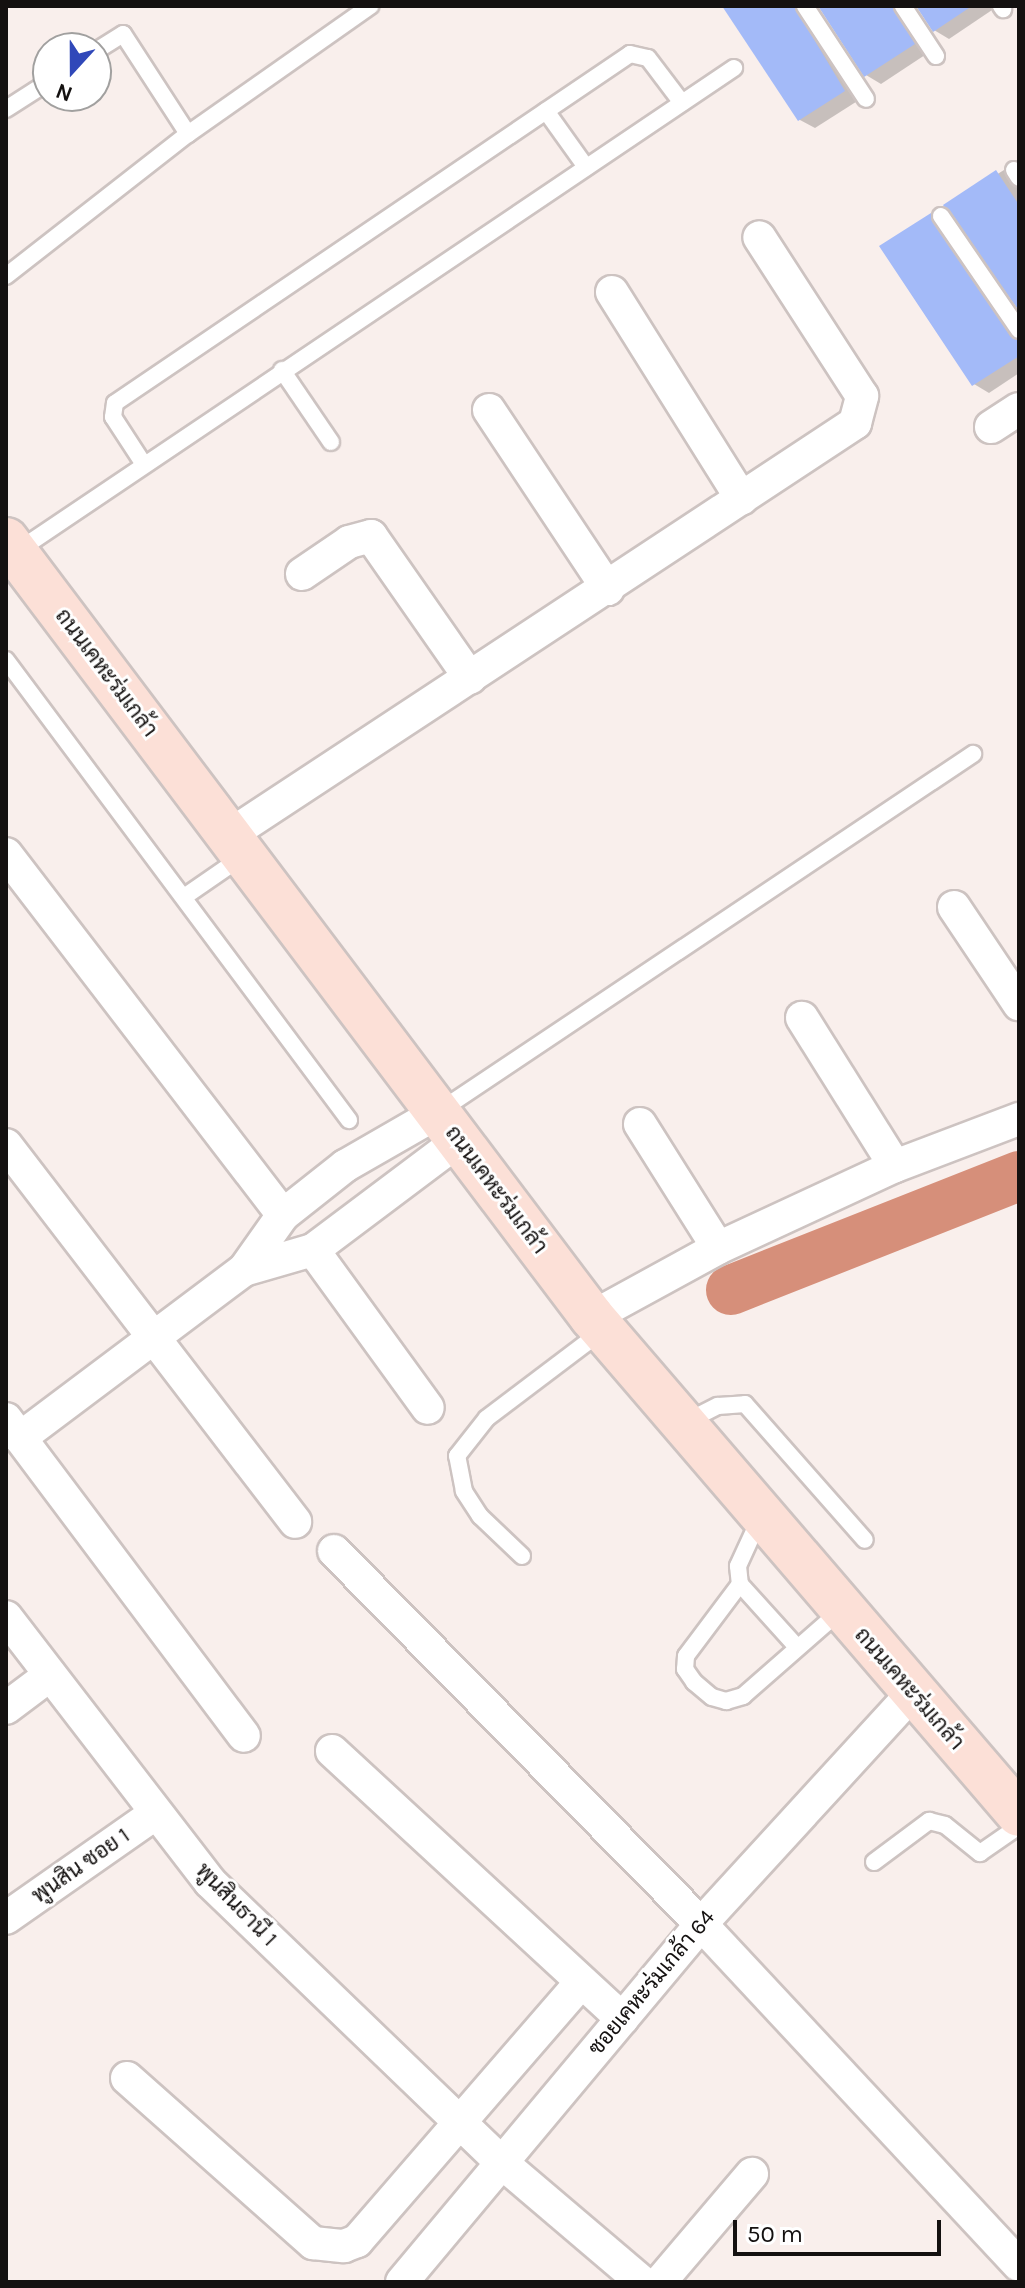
<!DOCTYPE html>
<html>
<head>
<meta charset="utf-8">
<style>
	body { margin:0 }
	#map { position:relative; width:1025px; height:2288px; overflow:hidden; background:#f9efec; font-family:Karla,Sarabun,sans-serif }
	div>[style] { position:absolute }
	[style*='--x'] { left:calc(var(--x)*1px); top:calc(var(--y)*1px); width:calc(var(--w)*1px); rotate:calc(var(--a)*1deg) }
	.shadow>* { inset:0; background:#0003 }
	.river>* { height:50px; margin:-25px; padding:0 25px; transform-origin:25px; border-radius:25px; background:#d68f7a }
	.building>* { inset:0; background:#a3baf8 }
	.roads { filter:drop-shadow(2px 0 #cdc3c1) drop-shadow(-2px 0 #cdc3c1) drop-shadow(0 2px #cdc3c1) drop-shadow(0 -2px #cdc3c1) }
	.lane>* { height:16px; margin:-8px; padding:0 8px; transform-origin:8px; border-radius:8px; background:#fff }
	.street>* { height:32px; margin:-16px; padding:0 16px; transform-origin:16px; border-radius:16px; background:#fff }
	.secondary>* { height:44px; margin:-22px; padding:0 22px; transform-origin:22px; border-radius:22px; background:#fce0d7 }
	span { translate:-50% -50%; white-space:nowrap; text-align:center; line-height:1.15; -webkit-text-stroke:6px #fff; paint-order:stroke }
	.street-label { font-size:22px; color:#141110 }
	.frame { position:absolute; inset:0; border:8px solid #141110; pointer-events:none }
	.north { position:absolute; left:32px; top:32px; width:80px; height:80px; box-sizing:border-box; background:#fff; border:2px solid #a1a09f; border-radius:50%; rotate:201deg; font-size:22px; font-weight:700; line-height:32px; text-align:center; color:#141110 }
	.north::after { content:''; display:block; margin:auto; width:28px; height:36px; background:#3048b9; clip-path:polygon(50% 0,100% 100%,50% 72%,0 100%) }
	.scale { position:absolute; left:733px; top:2220px; width:208px; height:36px; box-sizing:border-box; border:4px solid #141110; border-top:0; padding-left:10px; font-size:24px; line-height:28px; white-space:nowrap; color:#141110; -webkit-text-stroke:6px #fff; paint-order:stroke }
</style>
</head>
<body>
<div id="map">
	<div class="shadow">
		<div style="clip-path:polygon(724px 6px,813px 6px,859px 100px,815px 128px,800px 120px)"></div>
		<div style="clip-path:polygon(821px 6px,911px 6px,928px 53px,881px 84px,866px 75px)"></div>
		<div style="clip-path:polygon(918px 6px,998px 6px,949px 39px,934px 30px)"></div>
		<div style="clip-path:polygon(1004px 170px,1019px 179px,1019px 308px,946px 206px)"></div>
		<div style="clip-path:polygon(946px 224px,1019px 338px,1019px 373px,989px 393px,974px 384px)"></div>
	</div>
	<div class="river">
		<div style="--x:731;--y:1290;--w:310;--a:-21.6"></div>
	</div>
	<div class="building">
		<div style="clip-path:polygon(722px 6px,794px 6px,845px 91px,798px 121px)"></div>
		<div style="clip-path:polygon(818px 6px,892px 6px,915px 44px,864px 77px)"></div>
		<div style="clip-path:polygon(916px 6px,972px 6px,933px 32px)"></div>
		<div style="clip-path:polygon(996px 170px,1019px 205px,1019px 311px,943px 205px)"></div>
		<div style="clip-path:polygon(931px 213px,1010px 336px,1019px 341px,1019px 356px,972px 386px,879px 246px)"></div>
	</div>
	<div class="roads">
		<div class="lane">
			<div style="--x:805;--y:6;--w:111;--a:56.7"></div>
			<div style="--x:903;--y:6;--w:60;--a:56.6"></div>
			<div style="--x:1001;--y:6;--w:4;--a:56"></div>
			<div style="--x:6;--y:109;--w:50;--a:-32.7"></div>
			<div style="--x:546;--y:111;--w:69;--a:54.5"></div>
			<div style="--x:188;--y:134;--w:223;--a:-35.1"></div>
			<div style="--x:1014;--y:170;--w:9;--a:58"></div>
			<div style="--x:941;--y:216;--w:138;--a:55.6"></div>
			<div style="--x:6;--y:276;--w:231;--a:-38"></div>
			<div style="--x:188;--y:134;--w:119;--a:-123"></div>
			<div style="--x:123;--y:34;--w:32;--a:148"></div>
			<div style="--x:282;--y:370;--w:87;--a:55.8"></div>
			<div style="--x:143;--y:463;--w:55;--a:-123.1"></div>
			<div style="--x:113;--y:417;--w:14;--a:-82"></div>
			<div style="--x:115;--y:403;--w:622;--a:-34.12"></div>
			<div style="--x:630;--y:54;--w:18;--a:13"></div>
			<div style="--x:648;--y:58;--w:56;--a:52.9"></div>
			<div style="--x:16;--y:552;--w:866;--a:-33.98"></div>
			<div style="--x:6;--y:660;--w:574;--a:53.29"></div>
			<div style="--x:184;--y:897;--w:70;--a:-34.6"></div>
			<div style="--x:438;--y:1112;--w:644;--a:-33.79"></div>
			<div style="--x:684;--y:1423;--w:38;--a:-27"></div>
			<div style="--x:718;--y:1406;--w:27;--a:-4"></div>
			<div style="--x:745;--y:1404;--w:181;--a:48.6"></div>
			<div style="--x:760;--y:1518;--w:53;--a:114.6"></div>
			<div style="--x:738;--y:1566;--w:18;--a:84"></div>
			<div style="--x:740;--y:1584;--w:90;--a:126.9"></div>
			<div style="--x:686;--y:1656;--w:13;--a:94"></div>
			<div style="--x:685;--y:1669;--w:16;--a:55"></div>
			<div style="--x:694;--y:1682;--w:23;--a:40"></div>
			<div style="--x:712;--y:1697;--w:15;--a:16"></div>
			<div style="--x:726;--y:1701;--w:18;--a:-16"></div>
			<div style="--x:743;--y:1696;--w:129;--a:-41.2"></div>
			<div style="--x:522;--y:1556;--w:58;--a:-136.4"></div>
			<div style="--x:480;--y:1516;--w:30;--a:-123"></div>
			<div style="--x:464;--y:1491;--w:36;--a:-101"></div>
			<div style="--x:457;--y:1456;--w:48;--a:-51.7"></div>
			<div style="--x:487;--y:1418;--w:144;--a:-37.1"></div>
			<div style="--x:740;--y:1584;--w:84;--a:47.9"></div>
			<div style="--x:874;--y:1862;--w:69;--a:-36.7"></div>
			<div style="--x:929;--y:1821;--w:16;--a:14"></div>
			<div style="--x:945;--y:1825;--w:45;--a:38.7"></div>
			<div style="--x:980;--y:1853;--w:47;--a:-34.7"></div>
		</div>
		<div class="street">
			<div style="--x:612;--y:292;--w:244;--a:57.9"></div>
			<div style="--x:489;--y:410;--w:215;--a:56.4"></div>
			<div style="--x:991;--y:427;--w:33;--a:-33"></div>
			<div style="--x:302;--y:574;--w:57;--a:-34.2"></div>
			<div style="--x:349;--y:542;--w:23;--a:-15"></div>
			<div style="--x:371;--y:536;--w:173;--a:55.1"></div>
			<div style="--x:228;--y:836;--w:751;--a:-33.37"></div>
			<div style="--x:855;--y:423;--w:28;--a:-75"></div>
			<div style="--x:862;--y:396;--w:189;--a:-122.9"></div>
			<div style="--x:6;--y:854;--w:455;--a:52.5"></div>
			<div style="--x:954;--y:907;--w:117;--a:56.2"></div>
			<div style="--x:640;--y:1124;--w:146;--a:57.8"></div>
			<div style="--x:6;--y:1145;--w:475;--a:52.5"></div>
			<div style="--x:895;--y:1166;--w:133;--a:-20.8"></div>
			<div style="--x:313;--y:1250;--w:195;--a:54"></div>
			<div style="--x:244;--y:1270;--w:72;--a:-16.2"></div>
			<div style="--x:313;--y:1250;--w:181;--a:-36.9"></div>
			<div style="--x:592;--y:1317;--w:144;--a:-28.7"></div>
			<div style="--x:718;--y:1248;--w:195;--a:-24.9"></div>
			<div style="--x:895;--y:1166;--w:175;--a:-122.1"></div>
			<div style="--x:6;--y:1419;--w:396;--a:53.1"></div>
			<div style="--x:20;--y:1438;--w:280;--a:-36.9"></div>
			<div style="--x:244;--y:1270;--w:67;--a:-54.7"></div>
			<div style="--x:283;--y:1215;--w:79;--a:-38.3"></div>
			<div style="--x:345;--y:1166;--w:106;--a:-29.9"></div>
			<div style="--x:334;--y:1551;--w:523;--a:45.46"></div>
			<div style="--x:701;--y:1924;--w:466;--a:47"></div>
			<div style="--x:6;--y:1617;--w:334;--a:52.4"></div>
			<div style="--x:210;--y:1882;--w:404;--a:43.9"></div>
			<div style="--x:501;--y:2162;--w:185;--a:40.4"></div>
			<div style="--x:6;--y:1708;--w:55;--a:-36.9"></div>
			<div style="--x:332;--y:1751;--w:395;--a:42.7"></div>
			<div style="--x:6;--y:1918;--w:183;--a:-35"></div>
			<div style="--x:127;--y:2078;--w:249;--a:41.6"></div>
			<div style="--x:313;--y:2243;--w:31;--a:6"></div>
			<div style="--x:344;--y:2246;--w:14;--a:-21"></div>
			<div style="--x:357;--y:2241;--w:342;--a:-49.1"></div>
			<div style="--x:402;--y:2282;--w:466;--a:-50.1"></div>
			<div style="--x:701;--y:1924;--w:314;--a:-47.5"></div>
			<div style="--x:660;--y:2282;--w:142;--a:-49.6"></div>
		</div>
		<div class="secondary">
			<div style="--x:6;--y:540;--w:973;--a:52.98"></div>
			<div style="--x:592;--y:1317;--w:655;--a:49.33"></div>
		</div>
	</div>
	<div class="street-label">
		<span style="left:106px;top:673px;rotate:53deg">ถนนเคหะร่มเกล้า</span>
		<span style="left:496px;top:1190px;rotate:53deg">ถนนเคหะร่มเกล้า</span>
		<span style="left:909px;top:1689px;rotate:49deg">ถนนเคหะร่มเกล้า</span>
		<span style="left:81px;top:1866px;rotate:-35deg">พูนสิน ซอย 1</span>
		<span style="left:236px;top:1905px;rotate:46deg">พูนสินธานี 1</span>
		<span style="left:652px;top:1983px;rotate:-50deg">ซอยเคหะร่มเกล้า 64</span>
	</div>
	<div class="frame"></div>
	<div class="north">N</div>
	<div class="scale">50 m</div>
</div>
</body>
</html>
